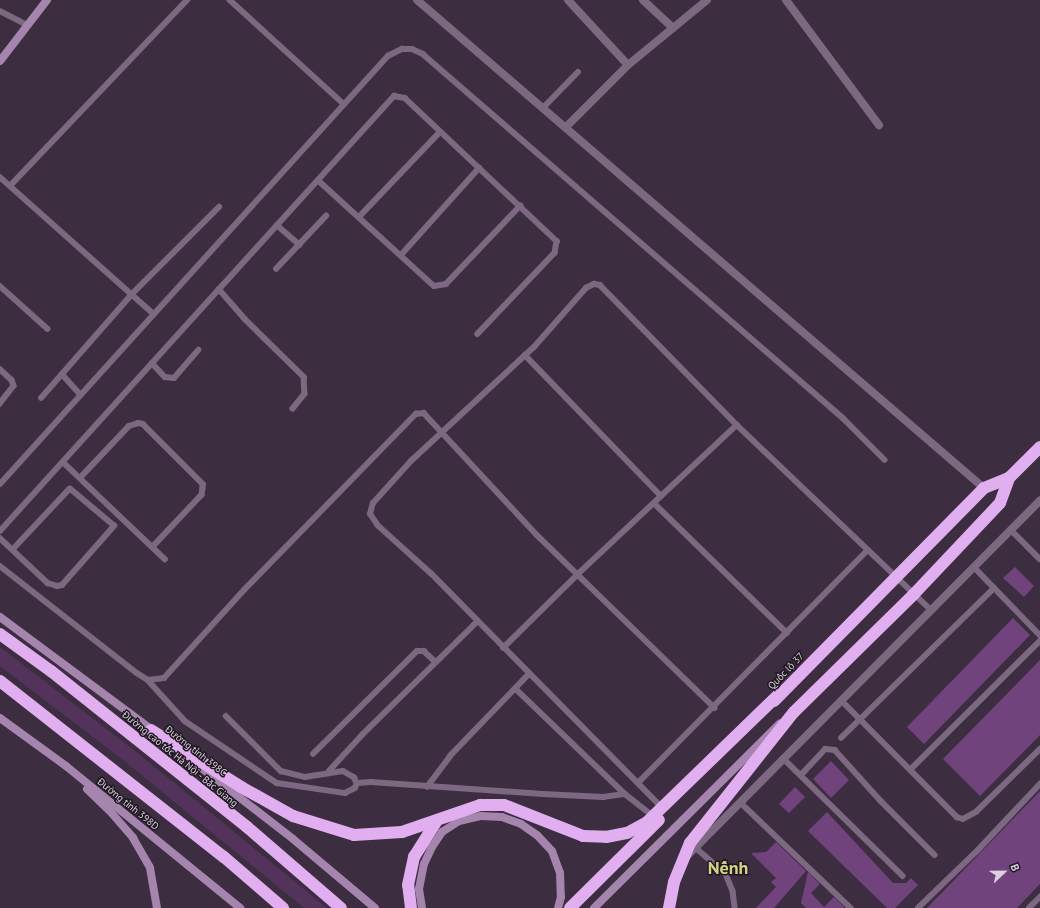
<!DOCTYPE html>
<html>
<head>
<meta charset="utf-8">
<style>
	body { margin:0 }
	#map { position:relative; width:1040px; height:908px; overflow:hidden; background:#3d2d41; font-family:"PT Sans",sans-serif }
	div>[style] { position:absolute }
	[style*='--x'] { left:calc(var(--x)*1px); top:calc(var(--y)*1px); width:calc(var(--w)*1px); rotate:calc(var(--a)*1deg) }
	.green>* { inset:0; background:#53325b }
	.building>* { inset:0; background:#71437d }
	.lane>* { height:5.5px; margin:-2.75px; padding:0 2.75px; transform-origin:2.75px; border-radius:2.75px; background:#7d6882 }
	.street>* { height:8px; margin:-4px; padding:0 4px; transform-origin:4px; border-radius:4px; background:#7d6882 }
	.secondary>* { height:8px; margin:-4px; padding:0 4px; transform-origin:4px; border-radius:4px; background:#a584ae }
	.highway>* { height:12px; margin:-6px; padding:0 6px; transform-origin:6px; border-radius:6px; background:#e1aeef }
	span { translate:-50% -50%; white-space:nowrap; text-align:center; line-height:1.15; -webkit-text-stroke:3px #201822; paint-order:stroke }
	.street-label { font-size:10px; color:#dcd2df }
	.town-label { font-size:18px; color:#d2d485; font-weight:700 }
	.north { position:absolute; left:984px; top:852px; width:40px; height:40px; -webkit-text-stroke:3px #201822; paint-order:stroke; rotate:68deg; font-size:11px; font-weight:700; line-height:16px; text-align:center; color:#dcd2df }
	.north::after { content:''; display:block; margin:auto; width:14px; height:18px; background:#dcd2df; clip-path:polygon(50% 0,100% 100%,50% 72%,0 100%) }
</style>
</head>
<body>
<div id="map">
	<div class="green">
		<div style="clip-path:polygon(0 647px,139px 754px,327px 908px,304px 908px,123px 760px,0 666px)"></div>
	</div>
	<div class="building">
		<div style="clip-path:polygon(1015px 567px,1034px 586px,1024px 597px,1003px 578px)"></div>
		<div style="clip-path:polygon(1013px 618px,1030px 635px,924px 744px,907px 727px)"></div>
		<div style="clip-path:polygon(1040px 660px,1040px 735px,980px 796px,943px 759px)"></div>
		<div style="clip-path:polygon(831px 761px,849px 780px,831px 798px,813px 779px)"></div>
		<div style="clip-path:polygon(795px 787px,805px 797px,789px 813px,779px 804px)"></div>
		<div style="clip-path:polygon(1040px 791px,1040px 884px,1017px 908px,927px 908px)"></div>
		<div style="clip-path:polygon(827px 812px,893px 883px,906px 883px,911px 878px,918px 885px,895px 908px,887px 908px,808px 831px)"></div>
		<div style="clip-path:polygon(776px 842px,806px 871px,774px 908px,756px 908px,776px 887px,771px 882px,776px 878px,751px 853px,766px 852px)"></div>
		<div style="clip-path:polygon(808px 872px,820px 884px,811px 893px,824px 907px,834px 897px,845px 908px,806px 908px,801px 903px)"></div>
	</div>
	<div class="lane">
		<div style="--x:230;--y:0;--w:154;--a:42.4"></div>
		<div style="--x:0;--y:11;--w:29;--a:27"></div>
		<div style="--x:543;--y:108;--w:50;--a:-45.8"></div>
		<div style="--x:0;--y:177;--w:206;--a:41.7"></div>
		<div style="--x:318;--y:180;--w:157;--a:42.4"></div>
		<div style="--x:434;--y:286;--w:12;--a:-9"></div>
		<div style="--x:446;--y:284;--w:108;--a:-46.5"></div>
		<div style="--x:10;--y:186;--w:257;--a:-46.4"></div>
		<div style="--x:359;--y:217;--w:117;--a:-46.4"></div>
		<div style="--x:277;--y:225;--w:30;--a:41"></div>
		<div style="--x:401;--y:255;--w:117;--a:-48.1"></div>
		<div style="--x:276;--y:269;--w:73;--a:-46.7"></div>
		<div style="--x:0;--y:286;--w:64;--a:41.9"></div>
		<div style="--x:219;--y:289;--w:40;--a:49"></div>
		<div style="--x:245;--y:319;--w:83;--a:44.5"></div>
		<div style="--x:304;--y:377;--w:17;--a:87"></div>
		<div style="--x:305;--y:394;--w:19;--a:129"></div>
		<div style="--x:525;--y:355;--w:196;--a:46"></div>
		<div style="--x:152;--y:363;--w:19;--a:47"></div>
		<div style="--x:165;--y:377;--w:9;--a:6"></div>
		<div style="--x:174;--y:378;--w:37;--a:-49"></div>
		<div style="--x:0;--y:369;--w:16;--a:43"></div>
		<div style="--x:12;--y:380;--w:6;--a:72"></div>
		<div style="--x:14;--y:386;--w:23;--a:128"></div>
		<div style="--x:62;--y:374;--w:28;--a:48"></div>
		<div style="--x:41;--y:398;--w:138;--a:-48.8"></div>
		<div style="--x:132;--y:294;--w:123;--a:-45"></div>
		<div style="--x:63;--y:462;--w:141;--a:43.6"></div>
		<div style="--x:80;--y:478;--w:71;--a:-46.7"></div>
		<div style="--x:129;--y:426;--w:9;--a:-18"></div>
		<div style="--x:138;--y:423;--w:5;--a:11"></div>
		<div style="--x:143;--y:424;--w:85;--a:45"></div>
		<div style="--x:203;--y:484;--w:4;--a:90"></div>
		<div style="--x:203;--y:488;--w:7;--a:98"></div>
		<div style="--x:202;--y:495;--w:71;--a:133.3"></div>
		<div style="--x:0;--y:484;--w:578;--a:-47.81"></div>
		<div style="--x:388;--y:56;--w:16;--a:-27"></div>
		<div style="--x:402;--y:49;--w:10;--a:0"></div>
		<div style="--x:412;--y:49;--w:12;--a:24"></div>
		<div style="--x:423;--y:54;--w:556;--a:40.91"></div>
		<div style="--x:843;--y:418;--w:59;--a:45"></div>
		<div style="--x:654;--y:503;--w:186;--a:44.3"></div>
		<div style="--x:1011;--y:530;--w:41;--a:45"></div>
		<div style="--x:0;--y:531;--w:587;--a:-47.83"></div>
		<div style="--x:394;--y:96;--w:11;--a:10"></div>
		<div style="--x:405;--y:98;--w:209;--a:43.3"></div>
		<div style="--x:557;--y:241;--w:12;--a:99"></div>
		<div style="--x:555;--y:253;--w:112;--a:133.5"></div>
		<div style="--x:0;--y:538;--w:66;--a:43.2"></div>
		<div style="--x:48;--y:583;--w:9;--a:18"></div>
		<div style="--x:57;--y:586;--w:5;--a:-11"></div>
		<div style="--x:62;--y:585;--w:79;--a:-48.6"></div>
		<div style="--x:114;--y:526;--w:57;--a:-139.9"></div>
		<div style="--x:70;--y:489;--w:83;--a:133.1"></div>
		<div style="--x:0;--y:566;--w:174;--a:38"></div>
		<div style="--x:137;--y:673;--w:13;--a:32"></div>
		<div style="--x:148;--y:680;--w:16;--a:-7"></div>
		<div style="--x:164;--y:678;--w:120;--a:-47.7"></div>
		<div style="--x:245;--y:589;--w:245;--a:-45.7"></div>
		<div style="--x:416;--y:414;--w:8;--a:-7"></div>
		<div style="--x:424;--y:413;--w:166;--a:47.2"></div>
		<div style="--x:537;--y:535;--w:248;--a:44.2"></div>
		<div style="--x:974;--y:567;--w:95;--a:45.9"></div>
		<div style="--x:503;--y:648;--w:104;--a:-44.6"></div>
		<div style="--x:577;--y:575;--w:219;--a:-43.2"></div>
		<div style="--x:148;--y:680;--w:55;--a:47.9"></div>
		<div style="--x:185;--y:721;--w:111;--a:34"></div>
		<div style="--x:277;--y:783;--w:69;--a:8.4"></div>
		<div style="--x:345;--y:793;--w:11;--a:-27"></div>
		<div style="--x:355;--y:788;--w:5;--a:-68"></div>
		<div style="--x:357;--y:783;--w:14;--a:-4"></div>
		<div style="--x:371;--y:782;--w:172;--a:4"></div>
		<div style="--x:543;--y:794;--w:60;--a:2.9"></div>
		<div style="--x:603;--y:797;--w:22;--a:-8"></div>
		<div style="--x:625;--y:794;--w:36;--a:38"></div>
		<div style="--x:516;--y:689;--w:151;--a:43.9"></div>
		<div style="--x:841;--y:700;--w:165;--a:45.2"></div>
		<div style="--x:957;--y:817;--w:6;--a:18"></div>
		<div style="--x:963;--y:819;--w:15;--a:-28"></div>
		<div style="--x:976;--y:812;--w:90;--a:-44.5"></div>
		<div style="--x:226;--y:716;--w:78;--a:45"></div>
		<div style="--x:281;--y:771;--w:25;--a:14"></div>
		<div style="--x:305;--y:777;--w:38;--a:-9"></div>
		<div style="--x:343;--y:771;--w:13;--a:29"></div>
		<div style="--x:354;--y:777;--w:7;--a:63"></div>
		<div style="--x:841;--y:738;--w:214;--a:-44.4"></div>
		<div style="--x:313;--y:754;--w:146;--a:-44.7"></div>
		<div style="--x:417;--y:651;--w:7;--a:0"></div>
		<div style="--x:424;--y:651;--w:16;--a:43"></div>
		<div style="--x:783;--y:758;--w:168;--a:44.5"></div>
		<div style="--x:911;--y:769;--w:182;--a:-44.8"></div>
		<div style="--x:329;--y:771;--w:49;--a:-47.5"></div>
		<div style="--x:362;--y:735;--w:161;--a:-44.5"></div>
		<div style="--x:801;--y:775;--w:35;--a:-47"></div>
		<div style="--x:825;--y:749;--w:10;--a:6"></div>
		<div style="--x:835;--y:750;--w:69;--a:48"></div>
		<div style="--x:881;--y:801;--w:76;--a:45"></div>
		<div style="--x:638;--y:783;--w:327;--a:-45.4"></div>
		<div style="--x:427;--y:787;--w:39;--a:-53"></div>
		<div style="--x:450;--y:756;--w:114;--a:-46.1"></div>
		<div style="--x:740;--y:802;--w:153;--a:43.7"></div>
		<div style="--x:662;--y:808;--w:329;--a:-134.6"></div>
		<div style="--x:431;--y:574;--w:72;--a:-137.8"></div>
		<div style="--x:378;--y:526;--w:14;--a:-124"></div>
		<div style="--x:370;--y:514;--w:11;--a:-75"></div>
		<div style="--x:373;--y:503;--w:58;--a:-47.8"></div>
		<div style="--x:412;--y:460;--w:166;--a:-42.8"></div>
		<div style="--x:534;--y:347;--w:79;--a:-48.6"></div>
		<div style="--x:586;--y:288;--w:9;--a:-27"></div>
		<div style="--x:594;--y:284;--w:6;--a:9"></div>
		<div style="--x:600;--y:285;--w:196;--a:45.6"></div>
		<div style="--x:737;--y:425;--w:268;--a:43.6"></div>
		<div style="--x:695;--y:847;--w:41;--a:41.1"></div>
		<div style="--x:726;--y:874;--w:18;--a:68"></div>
		<div style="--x:733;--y:891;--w:17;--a:83"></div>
		<div style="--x:918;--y:908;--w:83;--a:-44"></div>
		<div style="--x:978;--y:850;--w:91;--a:-46.8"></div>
		<div style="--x:1029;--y:908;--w:16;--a:-45"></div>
	</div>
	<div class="street">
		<div style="--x:417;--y:0;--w:748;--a:40.72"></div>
		<div style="--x:568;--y:0;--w:88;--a:47.3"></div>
		<div style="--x:643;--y:0;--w:41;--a:43"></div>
		<div style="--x:786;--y:0;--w:156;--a:53.4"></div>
		<div style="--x:566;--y:127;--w:88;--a:-45"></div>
		<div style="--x:628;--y:65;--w:102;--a:-39.4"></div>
		<div style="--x:688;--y:855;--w:500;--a:-45.2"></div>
	</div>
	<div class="secondary">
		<div style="--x:0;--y:61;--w:77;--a:-52.4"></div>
		<div style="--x:0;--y:617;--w:193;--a:36.6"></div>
		<div style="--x:0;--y:718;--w:82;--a:36"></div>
		<div style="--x:66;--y:766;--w:225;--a:39.2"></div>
		<div style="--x:199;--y:766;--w:119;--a:37.8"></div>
		<div style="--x:293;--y:839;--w:107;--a:40.1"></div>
		<div style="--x:87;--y:789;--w:30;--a:44"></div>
		<div style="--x:109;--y:810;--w:37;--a:49"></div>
		<div style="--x:133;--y:838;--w:34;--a:60"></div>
		<div style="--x:150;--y:868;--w:41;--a:80.1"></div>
		<div style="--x:422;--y:908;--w:19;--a:-99"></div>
		<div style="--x:419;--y:889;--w:25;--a:-79"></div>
		<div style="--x:424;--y:864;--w:19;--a:-65"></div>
		<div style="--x:432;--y:847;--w:18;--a:-56"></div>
		<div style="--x:442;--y:832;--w:20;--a:-33"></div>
		<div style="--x:459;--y:821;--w:23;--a:-13"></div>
		<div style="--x:481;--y:816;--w:21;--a:3"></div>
		<div style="--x:502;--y:817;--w:20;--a:20"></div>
		<div style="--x:521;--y:824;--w:19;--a:35"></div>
		<div style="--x:537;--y:835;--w:22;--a:47"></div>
		<div style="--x:552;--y:851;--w:23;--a:70"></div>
		<div style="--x:560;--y:873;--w:24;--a:88"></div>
		<div style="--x:561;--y:897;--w:11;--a:105"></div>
		<div style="--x:594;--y:908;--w:262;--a:-44.8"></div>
	</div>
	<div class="highway">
		<div style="--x:0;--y:634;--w:63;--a:36"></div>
		<div style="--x:51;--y:671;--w:251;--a:38.5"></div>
		<div style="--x:247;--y:827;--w:124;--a:40.8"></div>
		<div style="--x:0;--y:681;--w:285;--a:38.2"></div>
		<div style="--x:224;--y:857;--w:78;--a:40.8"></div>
		<div style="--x:774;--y:701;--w:299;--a:-45.4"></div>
		<div style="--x:984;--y:488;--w:27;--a:-22"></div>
		<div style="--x:151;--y:730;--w:107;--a:32.3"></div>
		<div style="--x:241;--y:787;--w:60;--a:29.1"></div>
		<div style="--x:293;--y:816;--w:64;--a:17.3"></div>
		<div style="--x:354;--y:835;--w:48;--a:-3.6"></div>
		<div style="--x:402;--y:832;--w:83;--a:-19.1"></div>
		<div style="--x:480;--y:805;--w:24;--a:0"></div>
		<div style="--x:504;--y:805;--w:85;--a:21.4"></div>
		<div style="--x:583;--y:836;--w:23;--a:2"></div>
		<div style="--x:606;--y:837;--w:21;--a:-11"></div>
		<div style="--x:627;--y:833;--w:21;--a:-28"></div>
		<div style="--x:646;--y:823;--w:184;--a:-44.1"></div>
		<div style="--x:411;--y:908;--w:23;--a:-97"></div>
		<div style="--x:408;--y:885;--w:29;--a:-78"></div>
		<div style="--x:414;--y:857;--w:41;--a:-57.8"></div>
		<div style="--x:570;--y:908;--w:125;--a:-44.7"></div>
		<div style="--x:669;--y:908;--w:26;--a:-79"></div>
		<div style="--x:674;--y:882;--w:42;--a:-67.7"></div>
		<div style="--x:690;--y:843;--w:167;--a:-51.6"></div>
		<div style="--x:794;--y:712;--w:168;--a:-44.5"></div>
		<div style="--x:914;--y:594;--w:125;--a:-46.6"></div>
		<div style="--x:1000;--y:503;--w:27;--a:-70"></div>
		<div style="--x:1009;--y:478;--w:44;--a:-45"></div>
	</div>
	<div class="street-label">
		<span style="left:786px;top:671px;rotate:-46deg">Quốc lộ 37</span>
		<span style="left:196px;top:751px;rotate:38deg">Đường tỉnh 398C</span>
		<span style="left:180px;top:759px;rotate:39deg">Đường cao tốc Hà Nội - Bắc Giang</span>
		<span style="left:128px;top:804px;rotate:39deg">Đường tỉnh 398D</span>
	</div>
	<div class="town-label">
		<span style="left:728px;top:868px">Nếnh</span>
	</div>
	<div class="north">B</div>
</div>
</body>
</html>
